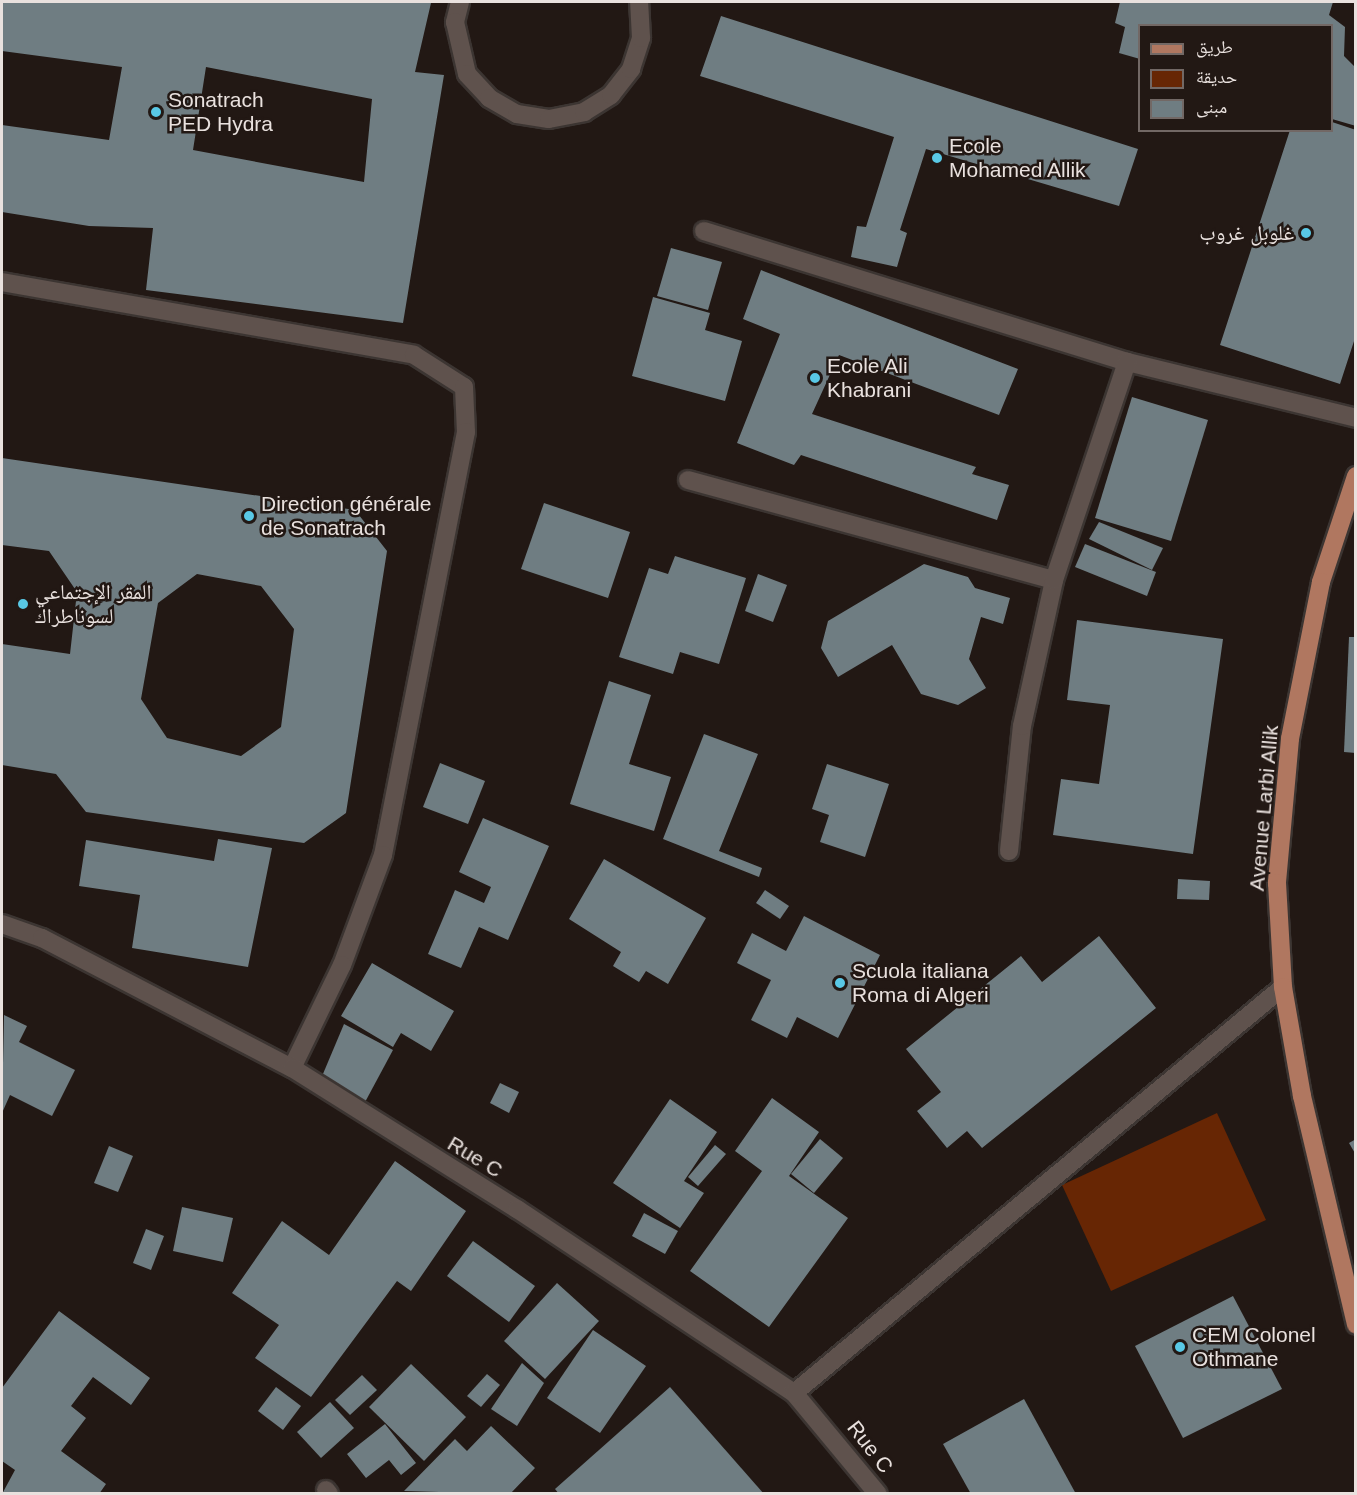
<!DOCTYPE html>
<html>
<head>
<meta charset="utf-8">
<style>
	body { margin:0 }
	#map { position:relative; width:1357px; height:1495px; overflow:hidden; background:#221814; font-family:Helvetica,"Noto Naskh Arabic",sans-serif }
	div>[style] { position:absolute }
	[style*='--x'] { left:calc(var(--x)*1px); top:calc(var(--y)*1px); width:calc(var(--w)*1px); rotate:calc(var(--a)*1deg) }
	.green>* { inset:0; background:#672604 }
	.building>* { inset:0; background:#6f7d82 }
	.roads { filter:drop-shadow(2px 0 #3c3532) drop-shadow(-2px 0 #3c3532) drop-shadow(0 2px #3c3532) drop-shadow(0 -2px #3c3532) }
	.lane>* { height:18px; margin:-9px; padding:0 9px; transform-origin:9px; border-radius:9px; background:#5f524d }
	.street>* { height:18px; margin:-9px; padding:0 9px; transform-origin:9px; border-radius:9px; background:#5f524d }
	.primary>* { height:18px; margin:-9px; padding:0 9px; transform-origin:9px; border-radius:9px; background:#b07760 }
	.dots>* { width:16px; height:16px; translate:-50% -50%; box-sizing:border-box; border:3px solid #221814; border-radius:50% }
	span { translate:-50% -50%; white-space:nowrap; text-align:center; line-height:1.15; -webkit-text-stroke:5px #221814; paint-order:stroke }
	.poi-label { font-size:21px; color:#e9e1de }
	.left { translate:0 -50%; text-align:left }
	.right { translate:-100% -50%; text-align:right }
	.street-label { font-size:21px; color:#e9e1de }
	.frame { position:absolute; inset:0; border:3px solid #e9e1de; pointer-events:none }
	.legend { position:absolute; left:1138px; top:24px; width:195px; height:108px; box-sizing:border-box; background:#221814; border:2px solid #726865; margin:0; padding:8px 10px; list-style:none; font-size:18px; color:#e9e1de }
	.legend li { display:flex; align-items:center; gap:12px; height:30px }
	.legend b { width:30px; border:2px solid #726865 }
</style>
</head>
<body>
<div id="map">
	<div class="green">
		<div style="clip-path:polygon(1217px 1113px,1266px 1220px,1111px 1291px,1062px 1185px)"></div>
	</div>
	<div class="building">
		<div style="clip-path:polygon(evenodd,2px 2px,431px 3px,415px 72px,444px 75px,403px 323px,146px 290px,153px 228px,89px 226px,2px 212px,2px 125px,109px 140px,122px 67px,2px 51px,2px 2px,206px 67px,372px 99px,364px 182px,193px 150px,206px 67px)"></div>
		<div style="clip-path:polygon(1120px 2px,1333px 2px,1329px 15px,1345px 27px,1344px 56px,1356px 68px,1356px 126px,1332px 119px,1332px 26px,1140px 26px,1140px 59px,1119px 53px,1125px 27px,1115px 23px)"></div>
		<div style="clip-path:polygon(721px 16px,1138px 149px,1119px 206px,926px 149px,900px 230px,907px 233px,897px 267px,851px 257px,857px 226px,866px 227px,894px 137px,700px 76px)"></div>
		<div style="clip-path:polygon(1332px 122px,1356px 130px,1356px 335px,1340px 384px,1220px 345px,1290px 130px,1332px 130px)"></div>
		<div style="clip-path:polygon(671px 248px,722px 262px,708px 310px,657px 296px)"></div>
		<div style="clip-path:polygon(761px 270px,1018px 369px,999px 415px,839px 355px,812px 414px,976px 467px,972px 474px,1009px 485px,997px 520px,801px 455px,794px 465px,737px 443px,780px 334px,743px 319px)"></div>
		<div style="clip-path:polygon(653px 297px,710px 313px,705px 330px,742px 341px,725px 401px,632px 376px)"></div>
		<div style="clip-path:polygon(1132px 397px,1208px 420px,1171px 541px,1095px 518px)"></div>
		<div style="clip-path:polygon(evenodd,2px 458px,355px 510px,387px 551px,346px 813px,304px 843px,86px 812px,56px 774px,2px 765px,2px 644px,70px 654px,77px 592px,49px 551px,2px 545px,2px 458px,197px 574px,261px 586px,294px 629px,281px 727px,241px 756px,167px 738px,141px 699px,158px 603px,197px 574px)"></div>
		<div style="clip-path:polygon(544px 503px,630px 532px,608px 598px,521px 569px)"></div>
		<div style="clip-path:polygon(1099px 522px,1163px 548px,1152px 570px,1089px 539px)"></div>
		<div style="clip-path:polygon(1085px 544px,1156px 572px,1147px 596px,1075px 567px)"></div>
		<div style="clip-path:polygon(675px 556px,746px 578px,719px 664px,680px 652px,673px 674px,619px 657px,649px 568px,668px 574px)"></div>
		<div style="clip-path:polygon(924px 564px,968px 577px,975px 588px,1010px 598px,1003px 624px,981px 617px,969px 659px,986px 688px,958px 705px,921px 694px,892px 645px,838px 677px,821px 648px,828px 621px)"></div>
		<div style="clip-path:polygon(758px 574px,787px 585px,773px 622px,745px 611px)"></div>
		<div style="clip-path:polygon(1077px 620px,1223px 639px,1193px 854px,1053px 835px,1061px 779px,1099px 784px,1110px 705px,1067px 700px)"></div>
		<div style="clip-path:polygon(1349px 637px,1356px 637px,1356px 753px,1344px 752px)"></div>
		<div style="clip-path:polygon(609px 681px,651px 695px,629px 764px,671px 777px,654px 831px,570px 804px)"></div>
		<div style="clip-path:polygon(704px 734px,758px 754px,719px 851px,762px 868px,759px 877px,663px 839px)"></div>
		<div style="clip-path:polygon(440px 763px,485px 781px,468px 824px,423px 807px)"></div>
		<div style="clip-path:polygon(827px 764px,889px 784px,865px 857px,820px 842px,829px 815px,812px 809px)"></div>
		<div style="clip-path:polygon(483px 818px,549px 846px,508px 940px,479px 927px,461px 968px,428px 954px,455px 890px,484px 903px,491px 887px,459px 872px)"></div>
		<div style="clip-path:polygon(218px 839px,272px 848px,248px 967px,132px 948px,140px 895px,79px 886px,86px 840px,214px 861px)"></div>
		<div style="clip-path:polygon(604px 859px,706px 918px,668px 984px,646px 971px,639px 982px,613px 966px,621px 952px,569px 919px)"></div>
		<div style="clip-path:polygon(1178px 879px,1210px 881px,1209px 900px,1177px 899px)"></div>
		<div style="clip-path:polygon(765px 890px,789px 906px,780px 919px,756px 903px)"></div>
		<div style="clip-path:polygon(804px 916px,880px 955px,838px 1038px,797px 1017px,787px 1038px,751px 1020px,771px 980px,737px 963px,752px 933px,786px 951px)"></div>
		<div style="clip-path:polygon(1099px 936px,1156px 1008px,982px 1148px,967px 1131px,947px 1148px,917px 1111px,941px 1092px,906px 1049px,1021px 956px,1042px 982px)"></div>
		<div style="clip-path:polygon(372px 963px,454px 1011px,431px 1051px,401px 1033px,393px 1047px,341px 1016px)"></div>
		<div style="clip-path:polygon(4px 1015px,27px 1026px,19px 1042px,75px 1070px,52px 1116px,10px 1095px,2px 1113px)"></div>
		<div style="clip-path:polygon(344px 1024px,393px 1050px,364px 1104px,320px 1081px)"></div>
		<div style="clip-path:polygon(500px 1083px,519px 1092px,509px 1113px,490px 1103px)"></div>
		<div style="clip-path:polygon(772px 1098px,819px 1132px,789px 1176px,848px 1218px,769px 1327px,690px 1271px,762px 1171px,735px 1151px)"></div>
		<div style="clip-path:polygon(670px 1099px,717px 1132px,684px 1181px,704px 1193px,680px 1228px,613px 1183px)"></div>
		<div style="clip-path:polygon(820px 1139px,843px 1158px,814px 1193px,791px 1174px)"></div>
		<div style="clip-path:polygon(1356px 1139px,1356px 1155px,1349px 1143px)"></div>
		<div style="clip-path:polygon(715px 1145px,726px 1154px,698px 1186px,688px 1177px)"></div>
		<div style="clip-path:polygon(109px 1146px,133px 1156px,118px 1192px,94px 1183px)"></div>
		<div style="clip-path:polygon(395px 1161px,466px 1211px,411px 1291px,397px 1281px,311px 1397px,255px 1358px,279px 1325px,232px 1293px,282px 1221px,329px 1255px)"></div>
		<div style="clip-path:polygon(182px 1207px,233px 1218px,223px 1262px,173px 1251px)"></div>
		<div style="clip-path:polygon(644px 1213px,678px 1231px,665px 1254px,632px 1236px)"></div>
		<div style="clip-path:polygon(146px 1229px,164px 1236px,151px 1270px,133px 1263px)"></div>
		<div style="clip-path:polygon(473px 1241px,535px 1286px,509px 1322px,447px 1276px)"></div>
		<div style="clip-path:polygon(557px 1283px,599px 1321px,545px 1379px,504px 1341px)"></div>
		<div style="clip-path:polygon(1233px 1296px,1282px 1389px,1183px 1438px,1135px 1346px)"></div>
		<div style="clip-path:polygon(59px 1311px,150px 1378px,131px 1405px,93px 1377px,71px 1406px,86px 1418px,61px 1451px,106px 1484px,99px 1494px,2px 1494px,15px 1470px,2px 1461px,2px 1388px)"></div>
		<div style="clip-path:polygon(593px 1330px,646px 1366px,600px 1433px,547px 1398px)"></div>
		<div style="clip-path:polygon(522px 1363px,544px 1383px,517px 1426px,491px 1409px)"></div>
		<div style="clip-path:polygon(411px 1364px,466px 1417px,424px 1461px,369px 1407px)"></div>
		<div style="clip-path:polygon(487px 1374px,500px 1385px,481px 1407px,467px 1396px)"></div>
		<div style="clip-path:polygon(362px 1375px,377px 1390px,350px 1415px,335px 1400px)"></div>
		<div style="clip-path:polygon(276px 1387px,301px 1406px,283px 1430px,258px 1411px)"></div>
		<div style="clip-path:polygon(670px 1387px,764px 1494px,559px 1494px,555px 1489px)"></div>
		<div style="clip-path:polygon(1024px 1399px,1076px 1494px,971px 1494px,943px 1444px)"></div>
		<div style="clip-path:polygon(330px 1402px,354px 1428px,321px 1458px,297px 1432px)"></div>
		<div style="clip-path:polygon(385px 1424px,416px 1463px,401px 1475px,389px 1460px,366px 1478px,347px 1454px)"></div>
		<div style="clip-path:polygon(491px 1426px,535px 1468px,510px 1494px,404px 1491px,455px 1439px,467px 1451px)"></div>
	</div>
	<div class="roads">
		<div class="lane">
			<div style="--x:460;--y:2;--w:21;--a:104"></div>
			<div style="--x:455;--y:22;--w:53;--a:77"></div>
			<div style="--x:467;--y:74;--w:33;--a:47"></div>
			<div style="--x:489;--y:98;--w:32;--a:30"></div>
			<div style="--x:517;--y:114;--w:32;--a:9"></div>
			<div style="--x:549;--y:119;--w:36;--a:-11"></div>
			<div style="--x:584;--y:112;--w:32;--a:-32"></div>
			<div style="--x:611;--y:95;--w:33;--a:-52"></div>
			<div style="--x:631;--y:69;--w:33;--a:-72"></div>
			<div style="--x:641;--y:38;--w:36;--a:-93"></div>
			<div style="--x:2;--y:282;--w:418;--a:10"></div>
			<div style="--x:414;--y:355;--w:59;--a:32.6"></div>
			<div style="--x:464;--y:387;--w:45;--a:87.5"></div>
			<div style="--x:466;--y:432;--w:431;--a:101.1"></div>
			<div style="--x:383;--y:855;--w:117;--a:110.4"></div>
			<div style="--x:342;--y:965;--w:114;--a:115.9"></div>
		</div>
		<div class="street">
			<div style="--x:704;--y:231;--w:443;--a:17.2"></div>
			<div style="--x:1127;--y:362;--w:236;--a:13.7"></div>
			<div style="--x:688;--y:480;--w:379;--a:15.3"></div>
			<div style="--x:1009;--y:851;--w:126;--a:-84.1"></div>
			<div style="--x:1022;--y:726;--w:149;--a:-77.6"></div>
			<div style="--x:1054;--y:580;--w:230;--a:-71.5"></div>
			<div style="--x:2;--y:924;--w:42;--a:19.3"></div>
			<div style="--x:42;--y:938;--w:282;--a:27.5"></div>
			<div style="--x:292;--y:1068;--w:266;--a:32.1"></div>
			<div style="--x:517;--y:1209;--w:333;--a:33.6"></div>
			<div style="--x:794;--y:1393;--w:131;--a:50.3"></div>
			<div style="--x:794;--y:1393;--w:636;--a:-39.7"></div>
			<div style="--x:326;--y:1490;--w:5;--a:53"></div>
		</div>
		<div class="primary">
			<div style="--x:1356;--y:476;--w:112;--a:108.3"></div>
			<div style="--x:1321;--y:582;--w:160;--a:101.2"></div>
			<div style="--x:1290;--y:739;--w:145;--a:95.2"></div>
			<div style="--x:1277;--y:883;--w:104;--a:86.7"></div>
			<div style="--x:1283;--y:987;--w:111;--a:80.1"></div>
			<div style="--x:1302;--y:1096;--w:235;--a:76.7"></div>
		</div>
	</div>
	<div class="dots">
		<div style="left:156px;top:112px;background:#59c8e5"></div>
		<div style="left:937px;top:158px;background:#59c8e5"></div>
		<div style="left:1306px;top:233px;background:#59c8e5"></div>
		<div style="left:815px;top:378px;background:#59c8e5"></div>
		<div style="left:249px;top:516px;background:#59c8e5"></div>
		<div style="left:23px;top:604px;background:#59c8e5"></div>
		<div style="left:840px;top:983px;background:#59c8e5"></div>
		<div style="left:1180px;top:1347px;background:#59c8e5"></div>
	</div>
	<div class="poi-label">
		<span class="left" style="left:168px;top:112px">Sonatrach<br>PED Hydra</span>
		<span class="left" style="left:949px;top:158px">Ecole<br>Mohamed Allik</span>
		<span class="right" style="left:1294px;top:233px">غلوبل غروب</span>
		<span class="left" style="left:827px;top:378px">Ecole Ali<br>Khabrani</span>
		<span class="left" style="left:261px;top:516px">Direction générale<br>de Sonatrach</span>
		<span class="left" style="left:35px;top:604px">المقر الإجتماعي<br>لسوناطراك</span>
		<span class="left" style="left:852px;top:983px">Scuola italiana<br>Roma di Algeri</span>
		<span class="left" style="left:1192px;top:1347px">CEM Colonel<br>Othmane</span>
	</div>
	<div class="street-label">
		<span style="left:1264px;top:808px;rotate:-85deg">Avenue Larbi Allik</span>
		<span style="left:475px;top:1157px;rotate:31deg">Rue C</span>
		<span style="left:870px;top:1447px;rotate:52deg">Rue C</span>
	</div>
	<div class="frame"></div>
	<ul class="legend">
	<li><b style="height:8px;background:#b07760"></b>طريق</li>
	<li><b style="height:16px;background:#672604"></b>حديقة</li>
	<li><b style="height:16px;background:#6f7d82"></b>مبنى</li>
	</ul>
</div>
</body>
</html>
